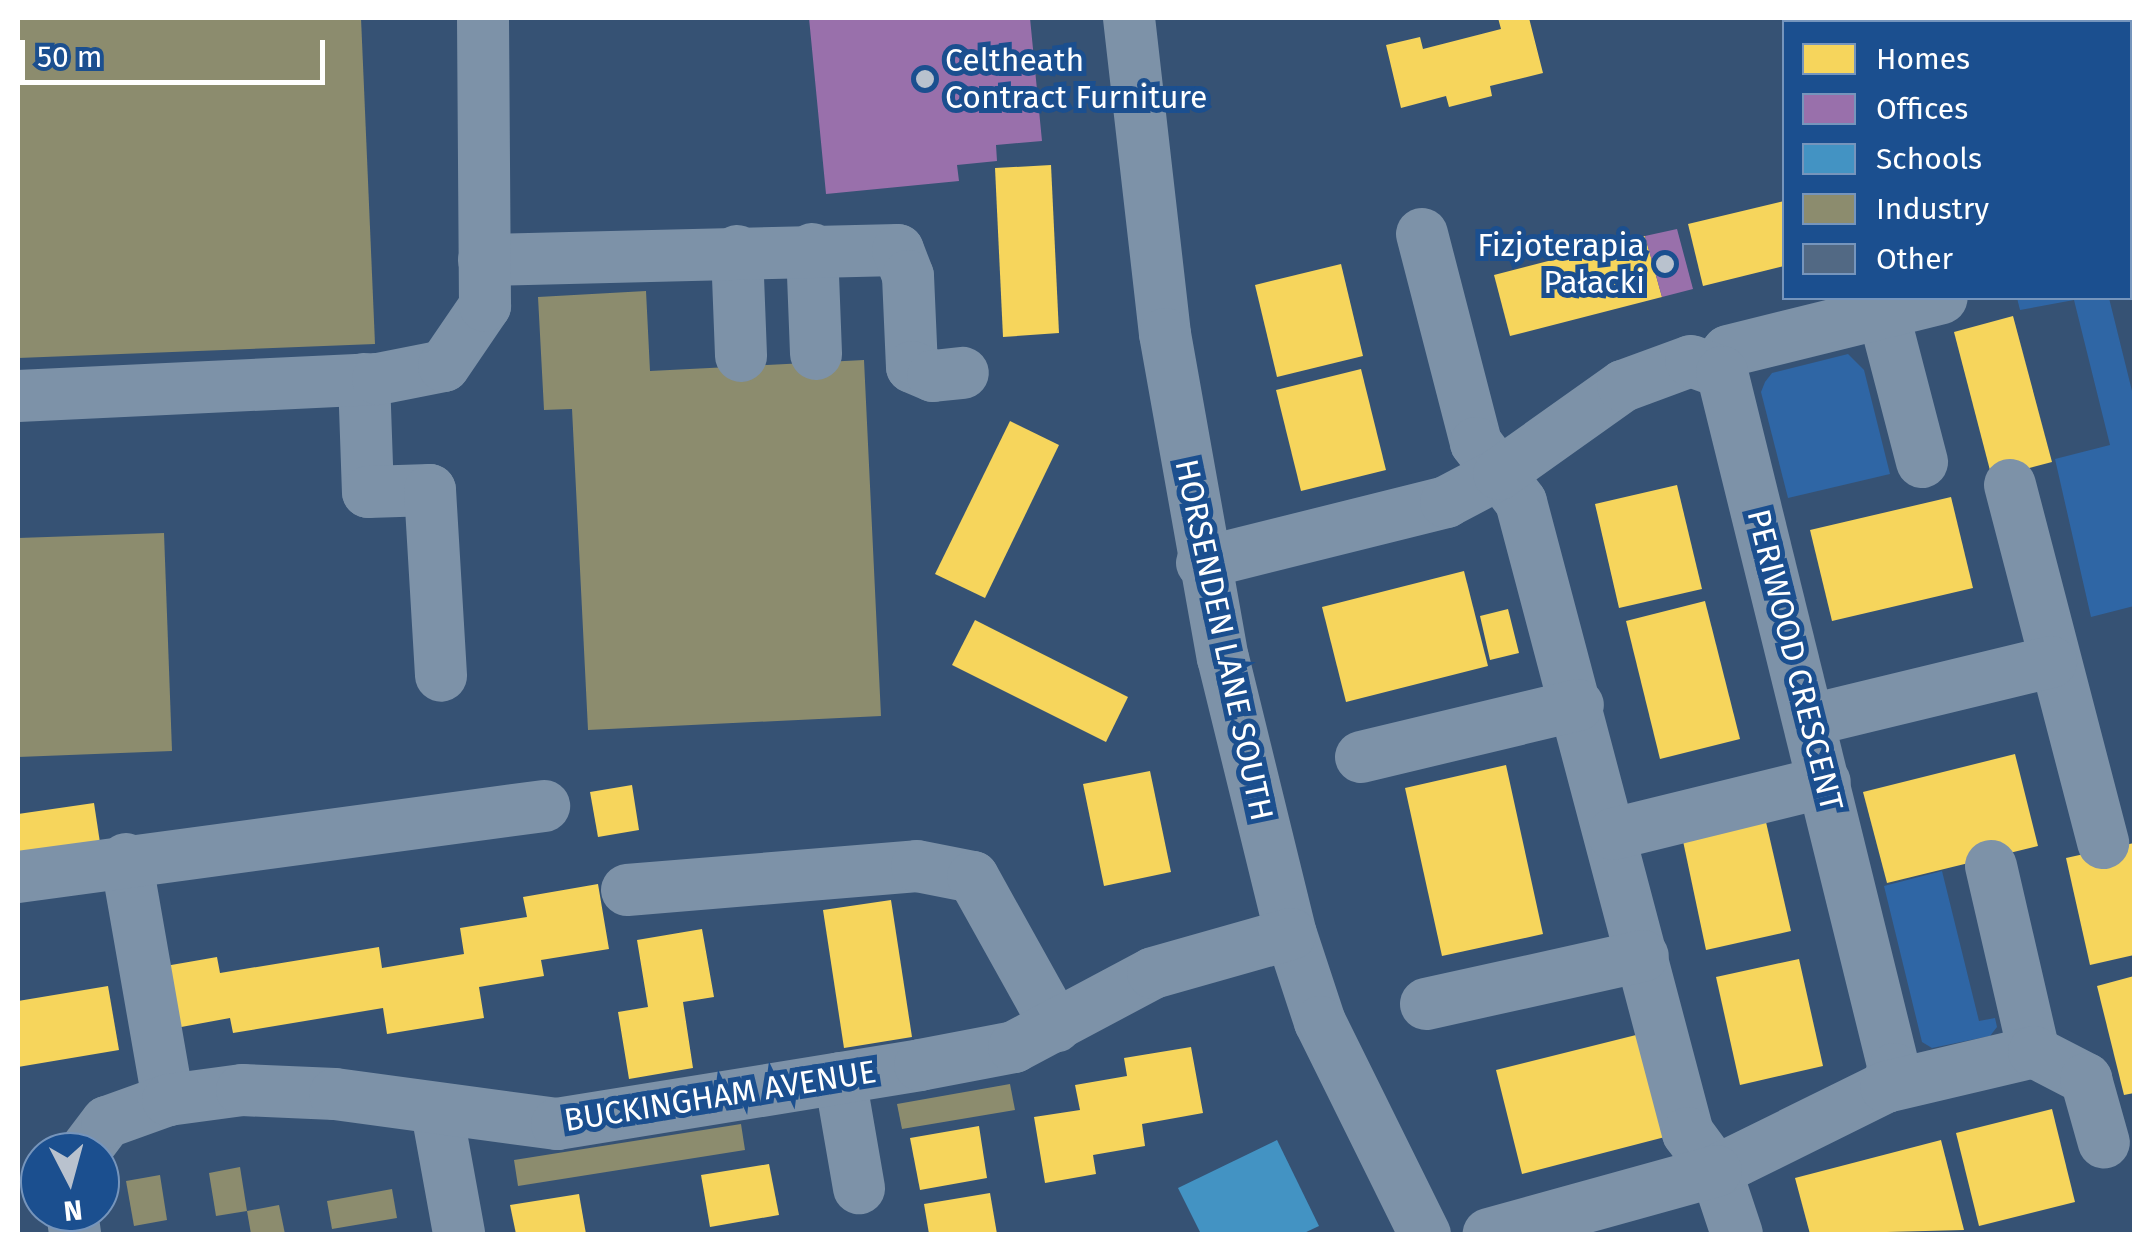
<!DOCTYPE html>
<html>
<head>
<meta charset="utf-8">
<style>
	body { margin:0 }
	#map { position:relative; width:2152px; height:1252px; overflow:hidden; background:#365274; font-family:"Fira Sans",sans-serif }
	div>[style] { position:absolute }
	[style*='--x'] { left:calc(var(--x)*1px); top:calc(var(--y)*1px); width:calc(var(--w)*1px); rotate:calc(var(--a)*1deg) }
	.green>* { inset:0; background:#2f66a5 }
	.homes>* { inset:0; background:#f6d55c }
	.offices>* { inset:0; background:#9970ab }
	.schools>* { inset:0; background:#4393c3 }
	.industry>* { inset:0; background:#8c8c6e }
	.building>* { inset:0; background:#526984 }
	.minor>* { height:52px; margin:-26px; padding:0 26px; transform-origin:26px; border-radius:26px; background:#7d92a8 }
	.dots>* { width:28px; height:28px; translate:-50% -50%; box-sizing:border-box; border:5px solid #1b4f8f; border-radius:50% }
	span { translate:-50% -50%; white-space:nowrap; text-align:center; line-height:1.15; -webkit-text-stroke:10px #1b4f8f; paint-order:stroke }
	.poi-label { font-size:32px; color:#fff }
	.left { translate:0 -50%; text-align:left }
	.right { translate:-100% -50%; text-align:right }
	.street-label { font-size:32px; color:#fff }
	.frame { position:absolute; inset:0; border:20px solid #fff; pointer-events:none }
	.legend { position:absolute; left:1782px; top:20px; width:350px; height:280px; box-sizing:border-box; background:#1b4f8f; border:2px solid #7695bc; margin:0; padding:12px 18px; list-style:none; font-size:30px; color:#fff }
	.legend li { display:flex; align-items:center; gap:20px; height:50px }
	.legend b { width:50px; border:2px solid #7695bc }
	.north { position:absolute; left:20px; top:1132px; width:100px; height:100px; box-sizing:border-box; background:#1b4f8f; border:2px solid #7695bc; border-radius:50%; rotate:174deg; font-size:28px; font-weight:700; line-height:40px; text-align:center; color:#fff }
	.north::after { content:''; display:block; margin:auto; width:35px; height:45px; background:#b9c2ce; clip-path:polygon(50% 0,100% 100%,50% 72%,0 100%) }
	.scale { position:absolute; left:20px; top:40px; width:305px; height:45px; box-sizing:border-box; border:5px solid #fff; border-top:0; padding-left:12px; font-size:30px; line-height:35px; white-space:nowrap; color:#fff; -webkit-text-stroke:8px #1b4f8f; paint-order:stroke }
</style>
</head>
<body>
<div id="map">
	<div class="green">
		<div style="clip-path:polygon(2134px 37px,2134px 246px,2130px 222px)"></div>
		<div style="clip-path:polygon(2017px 298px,2109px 298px,2134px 399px,2134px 606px,2091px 617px,2055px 459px,2110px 445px,2074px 300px,2020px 310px)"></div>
		<div style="clip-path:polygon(1848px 354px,1864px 370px,1890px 474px,1788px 498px,1761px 392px,1765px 382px,1772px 373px)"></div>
		<div style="clip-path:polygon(1942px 871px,1979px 1021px,1995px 1018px,1997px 1027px,1990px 1036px,1932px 1048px,1922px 1042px,1884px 886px)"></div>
	</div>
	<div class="homes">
		<div style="clip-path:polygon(1498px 18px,1529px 18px,1543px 73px,1490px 86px,1492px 96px,1449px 107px,1446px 96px,1401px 108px,1386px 45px,1420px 37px,1423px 49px,1501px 29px)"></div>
		<div style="clip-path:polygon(1051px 165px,1059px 333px,1003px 337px,995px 168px)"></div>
		<div style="clip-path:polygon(1784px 201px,1784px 266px,1703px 286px,1688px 224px)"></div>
		<div style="clip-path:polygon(1645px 236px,1662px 297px,1510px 336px,1494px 275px)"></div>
		<div style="clip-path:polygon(1341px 264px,1363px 356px,1277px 377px,1255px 285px)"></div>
		<div style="clip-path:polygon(2013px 316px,2052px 462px,1992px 478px,1954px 332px)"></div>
		<div style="clip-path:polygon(1361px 369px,1386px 470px,1301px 491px,1276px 390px)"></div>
		<div style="clip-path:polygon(1010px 421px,1059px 445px,985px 598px,935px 574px)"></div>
		<div style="clip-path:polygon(1677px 485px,1702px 589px,1619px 608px,1595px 504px)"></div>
		<div style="clip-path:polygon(1951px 497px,1973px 588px,1832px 621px,1810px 530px)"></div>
		<div style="clip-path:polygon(1464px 571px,1488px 666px,1346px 702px,1322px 607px)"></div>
		<div style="clip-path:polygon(1705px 601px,1740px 739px,1660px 759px,1626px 621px)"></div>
		<div style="clip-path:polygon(1508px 609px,1519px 653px,1490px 660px,1480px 616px)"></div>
		<div style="clip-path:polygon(975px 620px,1128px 697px,1106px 742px,952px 665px)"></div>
		<div style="clip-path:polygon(2015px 754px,2038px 846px,1887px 883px,1863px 792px)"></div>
		<div style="clip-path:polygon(1506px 765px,1543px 934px,1442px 956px,1405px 788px)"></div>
		<div style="clip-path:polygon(1150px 771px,1171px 872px,1104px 886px,1083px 784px)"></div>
		<div style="clip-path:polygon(632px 785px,639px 830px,598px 837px,590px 792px)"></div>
		<div style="clip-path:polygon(94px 803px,102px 856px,18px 867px,18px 814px)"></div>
		<div style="clip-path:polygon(1766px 822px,1791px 931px,1706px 950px,1683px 841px)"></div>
		<div style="clip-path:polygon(2134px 843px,2134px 955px,2090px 965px,2066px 858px)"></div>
		<div style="clip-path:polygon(598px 884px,609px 949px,541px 960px,544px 976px,479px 987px,484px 1018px,387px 1034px,383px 1008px,233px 1033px,230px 1018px,165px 1030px,154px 968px,217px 957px,220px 973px,379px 947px,382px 968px,464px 954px,460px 928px,527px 917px,523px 897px)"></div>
		<div style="clip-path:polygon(891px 900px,912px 1037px,844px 1048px,823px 910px)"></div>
		<div style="clip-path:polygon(702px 929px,714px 997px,683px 1002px,693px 1068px,629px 1079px,618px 1012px,648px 1007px,637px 940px)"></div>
		<div style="clip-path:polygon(1799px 959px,1823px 1066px,1740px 1085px,1716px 977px)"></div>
		<div style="clip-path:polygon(2134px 976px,2134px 1093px,2124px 1095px,2097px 986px)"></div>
		<div style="clip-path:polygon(108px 986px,119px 1050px,18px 1067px,18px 1001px)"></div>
		<div style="clip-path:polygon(1640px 1034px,1665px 1137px,1522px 1174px,1496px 1070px)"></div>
		<div style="clip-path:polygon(1191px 1047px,1203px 1113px,1142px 1124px,1145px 1146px,1093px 1155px,1096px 1174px,1045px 1183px,1034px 1117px,1080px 1110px,1075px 1085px,1127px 1076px,1124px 1058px)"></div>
		<div style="clip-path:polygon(2052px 1109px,2075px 1202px,1979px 1226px,1956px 1133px)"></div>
		<div style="clip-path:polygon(979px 1126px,987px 1178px,920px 1190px,910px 1138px)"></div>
		<div style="clip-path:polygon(1941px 1140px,1964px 1230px,1810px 1234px,1795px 1178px)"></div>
		<div style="clip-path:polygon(769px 1164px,779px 1215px,710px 1227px,701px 1175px)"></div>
		<div style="clip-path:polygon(990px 1193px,997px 1234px,929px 1234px,924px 1204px)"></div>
		<div style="clip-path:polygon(579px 1194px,586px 1234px,516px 1234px,510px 1205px)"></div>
	</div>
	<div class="offices">
		<div style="clip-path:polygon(809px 18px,1030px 18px,1042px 141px,996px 145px,997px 161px,957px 165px,959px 181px,826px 194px)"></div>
		<div style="clip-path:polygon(1677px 229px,1693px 289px,1662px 297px,1645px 236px)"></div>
	</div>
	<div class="schools">
		<div style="clip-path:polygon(1277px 1140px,1319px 1226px,1302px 1234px,1201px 1234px,1178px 1188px)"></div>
	</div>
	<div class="industry">
		<div style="clip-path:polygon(18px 18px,361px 18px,375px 344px,18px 358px)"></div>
		<div style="clip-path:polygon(646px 291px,650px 371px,864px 360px,881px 716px,588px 730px,572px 409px,544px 410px,538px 297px)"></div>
		<div style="clip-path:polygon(164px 533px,172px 751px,18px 757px,18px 538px)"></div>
		<div style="clip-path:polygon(1010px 1084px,1015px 1110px,902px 1129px,897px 1104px)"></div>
		<div style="clip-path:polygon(741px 1124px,745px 1150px,518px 1186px,514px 1160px)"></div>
		<div style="clip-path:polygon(240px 1167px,247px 1211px,216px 1216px,209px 1173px)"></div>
		<div style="clip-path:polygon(160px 1175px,167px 1220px,134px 1226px,126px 1181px)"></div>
		<div style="clip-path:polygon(392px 1189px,397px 1218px,332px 1229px,327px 1201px)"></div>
		<div style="clip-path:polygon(279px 1205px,285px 1234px,251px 1234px,247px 1211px)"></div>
	</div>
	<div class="building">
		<div style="clip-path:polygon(2131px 46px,2134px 90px,2130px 92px,2130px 46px)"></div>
	</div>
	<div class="minor">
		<div style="--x:1129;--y:18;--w:318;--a:83.5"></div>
		<div style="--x:1165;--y:334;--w:329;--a:79.9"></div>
		<div style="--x:1223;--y:658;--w:284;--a:76.2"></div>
		<div style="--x:1291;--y:934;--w:93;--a:71.8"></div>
		<div style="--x:1320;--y:1022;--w:237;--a:63.7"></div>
		<div style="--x:1422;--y:234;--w:216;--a:75.5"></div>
		<div style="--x:1476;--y:443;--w:74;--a:52.7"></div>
		<div style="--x:1521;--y:502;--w:653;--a:75.18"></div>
		<div style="--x:1688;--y:1133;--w:47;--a:53.6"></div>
		<div style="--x:1716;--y:1171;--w:66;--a:71.6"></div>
		<div style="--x:812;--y:249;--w:105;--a:87.8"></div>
		<div style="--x:737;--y:251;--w:105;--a:87.8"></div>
		<div style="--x:484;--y:260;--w:414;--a:-1.4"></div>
		<div style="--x:898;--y:250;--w:28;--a:69"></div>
		<div style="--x:908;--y:276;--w:91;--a:87.5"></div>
		<div style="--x:912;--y:367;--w:23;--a:23"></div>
		<div style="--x:933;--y:376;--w:30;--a:-6"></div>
		<div style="--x:1883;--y:312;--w:155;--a:75.4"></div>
		<div style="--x:1716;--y:366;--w:19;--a:-51"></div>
		<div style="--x:1728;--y:351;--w:220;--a:-13.9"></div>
		<div style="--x:364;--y:379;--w:113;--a:88"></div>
		<div style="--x:368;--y:492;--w:62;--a:-1.8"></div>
		<div style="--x:430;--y:490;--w:186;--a:86.6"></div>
		<div style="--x:18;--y:396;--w:360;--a:-2.7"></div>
		<div style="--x:378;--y:379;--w:67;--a:-11.1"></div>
		<div style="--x:444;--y:366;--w:73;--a:-55.7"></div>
		<div style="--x:485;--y:306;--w:288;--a:-90.4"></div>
		<div style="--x:2010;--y:485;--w:370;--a:75.4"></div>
		<div style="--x:1202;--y:563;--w:252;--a:-14"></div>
		<div style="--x:1446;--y:502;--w:60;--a:-27.8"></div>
		<div style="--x:1499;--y:474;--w:152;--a:-35.4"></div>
		<div style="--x:1623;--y:386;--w:72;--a:-20.2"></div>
		<div style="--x:1691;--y:361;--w:33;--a:20"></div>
		<div style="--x:1722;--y:372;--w:718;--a:76.14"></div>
		<div style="--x:1894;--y:1069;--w:20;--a:114"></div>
		<div style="--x:1886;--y:1087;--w:190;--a:153.7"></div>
		<div style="--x:1716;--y:1171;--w:236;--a:164.5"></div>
		<div style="--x:1811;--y:720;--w:247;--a:-13.6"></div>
		<div style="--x:1361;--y:757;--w:223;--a:-13.5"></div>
		<div style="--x:1613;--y:834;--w:218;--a:-13.8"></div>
		<div style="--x:126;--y:859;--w:245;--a:80.1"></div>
		<div style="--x:1991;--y:866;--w:191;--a:77"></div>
		<div style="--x:18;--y:877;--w:531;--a:-7.69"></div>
		<div style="--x:627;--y:890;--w:291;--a:-4.7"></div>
		<div style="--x:917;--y:866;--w:57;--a:11.1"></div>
		<div style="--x:973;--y:877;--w:171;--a:60.9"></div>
		<div style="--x:1426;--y:1004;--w:222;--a:-12.5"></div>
		<div style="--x:840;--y:1078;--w:112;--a:80.2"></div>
		<div style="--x:1886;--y:1087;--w:152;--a:-13.3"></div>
		<div style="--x:2034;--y:1052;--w:59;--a:27.4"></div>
		<div style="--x:2086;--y:1079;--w:66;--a:74.3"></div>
		<div style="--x:437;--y:1112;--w:123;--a:79.7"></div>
		<div style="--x:84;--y:1152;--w:38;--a:-53"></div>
		<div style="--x:107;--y:1122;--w:65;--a:-19.8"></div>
		<div style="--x:168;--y:1100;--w:75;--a:-7.7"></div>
		<div style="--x:242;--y:1090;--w:93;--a:2.5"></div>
		<div style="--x:335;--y:1094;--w:224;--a:7.7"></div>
		<div style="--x:557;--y:1124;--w:368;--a:-9.2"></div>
		<div style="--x:920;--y:1065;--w:96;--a:-10.8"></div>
		<div style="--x:1014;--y:1047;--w:157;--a:-28"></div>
		<div style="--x:1153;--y:973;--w:143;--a:-15.8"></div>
		<div style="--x:72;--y:1212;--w:22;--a:82"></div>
	</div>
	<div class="dots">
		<div style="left:925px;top:79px;background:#b9c2ce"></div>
		<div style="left:1665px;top:264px;background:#b9c2ce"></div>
	</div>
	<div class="poi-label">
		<span class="left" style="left:945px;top:79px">Celtheath<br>Contract Furniture</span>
		<span class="right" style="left:1645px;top:264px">Fizjoterapia<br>Pałacki</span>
	</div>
	<div class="street-label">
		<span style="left:1224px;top:640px;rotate:78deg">HORSENDEN LANE SOUTH</span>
		<span style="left:1795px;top:660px;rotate:76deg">PERIWOOD CRESCENT</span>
		<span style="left:720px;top:1096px;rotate:-9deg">BUCKINGHAM AVENUE</span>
	</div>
	<div class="frame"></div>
	<ul class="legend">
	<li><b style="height:28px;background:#f6d55c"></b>Homes</li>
	<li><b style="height:28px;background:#9970ab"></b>Offices</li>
	<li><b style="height:28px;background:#4393c3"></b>Schools</li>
	<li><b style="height:28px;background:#8c8c6e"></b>Industry</li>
	<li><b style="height:28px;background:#526984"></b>Other</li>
	</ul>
	<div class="north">N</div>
	<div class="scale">50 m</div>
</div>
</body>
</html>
